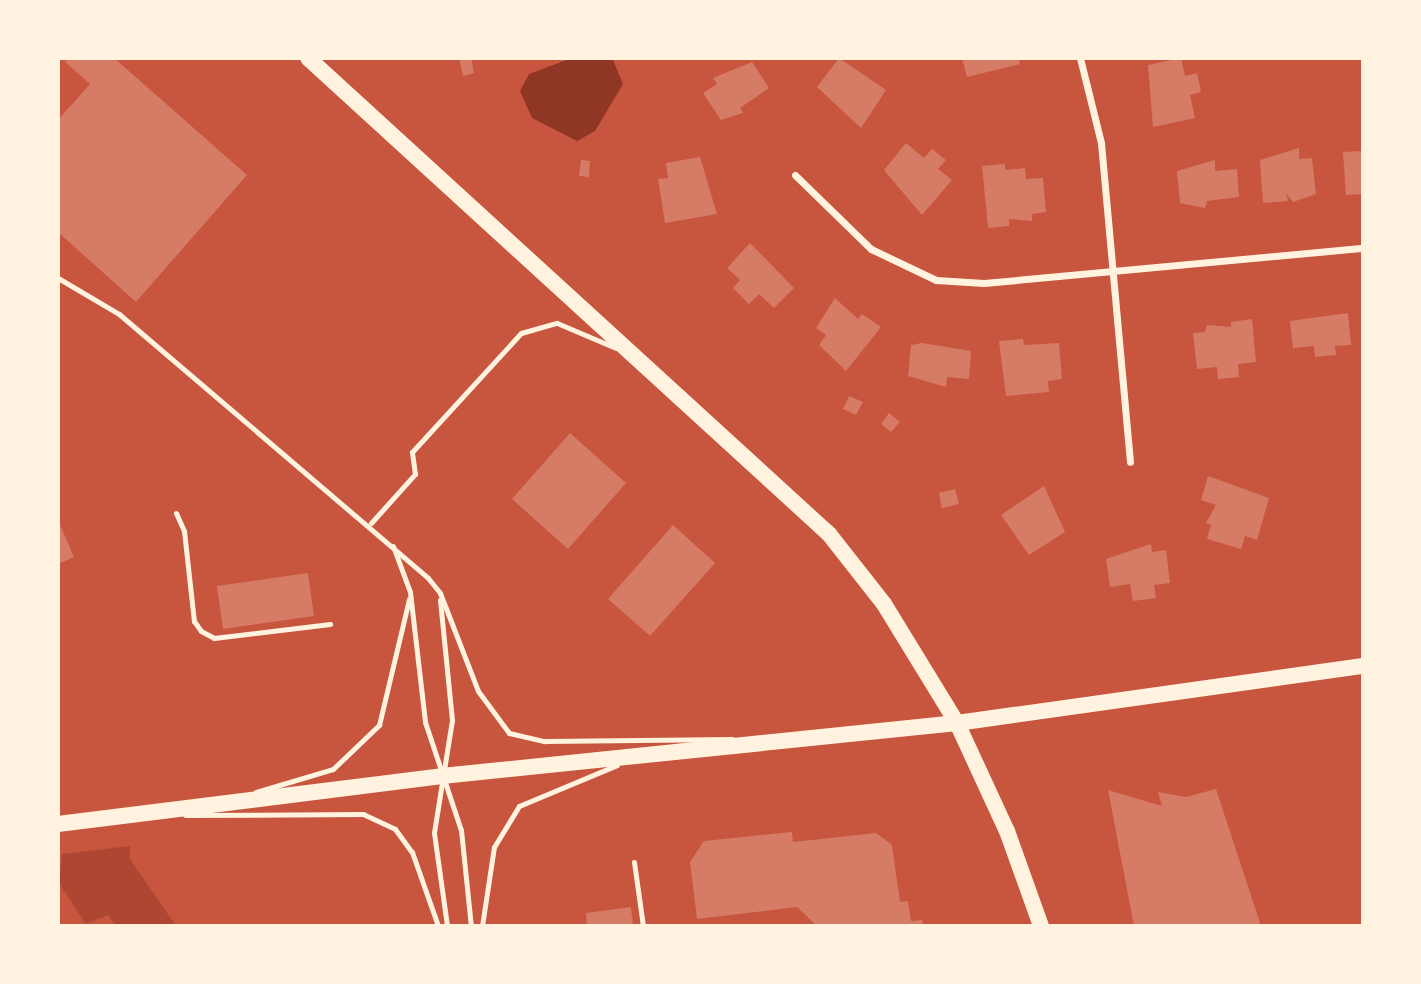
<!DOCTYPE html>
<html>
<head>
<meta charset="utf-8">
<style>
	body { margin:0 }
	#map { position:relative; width:1421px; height:984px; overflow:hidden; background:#c8553d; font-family:Overpass,sans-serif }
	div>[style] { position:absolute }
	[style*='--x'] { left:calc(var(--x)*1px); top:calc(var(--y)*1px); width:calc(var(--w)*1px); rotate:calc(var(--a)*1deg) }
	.green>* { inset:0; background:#ae4732 }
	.water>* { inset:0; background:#8f3625 }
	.building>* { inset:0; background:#d67c66 }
	.service>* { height:5px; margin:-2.5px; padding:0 2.5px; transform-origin:2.5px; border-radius:2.5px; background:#fff3e0 }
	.minor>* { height:7px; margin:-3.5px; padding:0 3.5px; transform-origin:3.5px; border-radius:3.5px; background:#fff3e0 }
	.primary>* { height:16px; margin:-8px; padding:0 8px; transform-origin:8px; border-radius:8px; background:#fff3e0 }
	span { translate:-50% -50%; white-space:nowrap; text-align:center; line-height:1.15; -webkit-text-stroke:5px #fff3e0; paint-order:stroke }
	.frame { position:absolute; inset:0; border:60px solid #fff3e0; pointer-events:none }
</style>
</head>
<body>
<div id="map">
	<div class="green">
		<div style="clip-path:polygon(130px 846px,130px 859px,176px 926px,116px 926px,108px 915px,86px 924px,59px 883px,62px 854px)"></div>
	</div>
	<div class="water">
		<div style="clip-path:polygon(572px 58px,613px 60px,623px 84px,595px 131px,577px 141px,532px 118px,520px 91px,529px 74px)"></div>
	</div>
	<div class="building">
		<div style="clip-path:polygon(69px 58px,114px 58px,247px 175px,136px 302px,58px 232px,58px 120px,90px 84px,65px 62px)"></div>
		<div style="clip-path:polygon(459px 58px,471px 58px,474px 73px,463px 76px)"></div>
		<div style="clip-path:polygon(839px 58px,886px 90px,861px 128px,817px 87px)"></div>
		<div style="clip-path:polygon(962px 58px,1018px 58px,1020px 64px,967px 77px)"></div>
		<div style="clip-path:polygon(1181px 58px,1185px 76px,1197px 73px,1201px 92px,1190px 95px,1195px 118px,1153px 127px,1148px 65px)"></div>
		<div style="clip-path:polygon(752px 62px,769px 88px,740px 108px,743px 113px,721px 120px,703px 93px,717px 84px,713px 78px)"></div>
		<div style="clip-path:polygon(906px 143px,924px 158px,932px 149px,946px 160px,938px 169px,952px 180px,922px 215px,884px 170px)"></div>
		<div style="clip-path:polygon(1299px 148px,1299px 159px,1312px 158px,1316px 194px,1293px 202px,1286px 193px,1288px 201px,1263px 203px,1260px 160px)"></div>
		<div style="clip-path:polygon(1363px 151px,1363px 194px,1346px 195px,1343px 152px)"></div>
		<div style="clip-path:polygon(700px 157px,717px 214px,665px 223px,658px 179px,668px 178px,666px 163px)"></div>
		<div style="clip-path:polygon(581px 160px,590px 161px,589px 177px,579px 176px)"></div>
		<div style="clip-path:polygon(1215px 160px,1215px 171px,1237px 169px,1239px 197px,1207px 201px,1205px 208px,1180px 203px,1177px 171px)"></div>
		<div style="clip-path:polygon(1005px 164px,1005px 170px,1025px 168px,1026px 179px,1043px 178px,1046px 212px,1032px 214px,1032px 221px,1009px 219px,1009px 226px,988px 228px,982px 166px)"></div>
		<div style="clip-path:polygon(750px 243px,794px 288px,774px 308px,759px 294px,749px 304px,733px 288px,740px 280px,727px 268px)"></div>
		<div style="clip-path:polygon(835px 298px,858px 319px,862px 314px,881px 327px,846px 371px,819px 345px,826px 335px,816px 328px)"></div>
		<div style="clip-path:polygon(1348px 313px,1351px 345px,1335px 346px,1336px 355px,1315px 357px,1314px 346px,1293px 348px,1290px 321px)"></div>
		<div style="clip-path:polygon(1252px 319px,1256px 362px,1238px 364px,1239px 377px,1218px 379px,1217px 367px,1197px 369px,1193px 333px,1205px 332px,1207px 325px,1231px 327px,1231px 322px)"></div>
		<div style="clip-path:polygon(1023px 339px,1024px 345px,1059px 343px,1062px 379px,1048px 381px,1049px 392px,1006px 396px,999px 341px)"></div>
		<div style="clip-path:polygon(922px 343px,971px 351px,969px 379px,947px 377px,946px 387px,908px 376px,911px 345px)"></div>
		<div style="clip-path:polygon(849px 396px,863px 402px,856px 415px,843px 409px)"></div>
		<div style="clip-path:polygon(889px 413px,900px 422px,891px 432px,881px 424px)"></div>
		<div style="clip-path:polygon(570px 433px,626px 483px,568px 549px,512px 499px)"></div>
		<div style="clip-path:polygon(1208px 476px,1269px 498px,1257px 540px,1245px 536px,1241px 549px,1207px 539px,1211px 525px,1206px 523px,1216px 505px,1201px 500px)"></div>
		<div style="clip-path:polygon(1044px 486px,1065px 532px,1029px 555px,1001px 515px)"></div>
		<div style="clip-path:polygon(955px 489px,959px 504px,942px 508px,939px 493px)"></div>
		<div style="clip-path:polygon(58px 520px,74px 557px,58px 564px)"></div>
		<div style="clip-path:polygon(673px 525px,715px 563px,650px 636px,608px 599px)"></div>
		<div style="clip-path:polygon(1151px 544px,1152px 552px,1166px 550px,1170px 583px,1154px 585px,1156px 598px,1133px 601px,1130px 584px,1110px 587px,1106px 559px)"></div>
		<div style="clip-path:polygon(308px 573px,314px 616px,223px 629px,217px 586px)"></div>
		<div style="clip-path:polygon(1216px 789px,1261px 926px,1134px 926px,1108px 790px,1162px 806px,1158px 792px,1186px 797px)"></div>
		<div style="clip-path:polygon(792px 832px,793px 842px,876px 833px,892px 845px,900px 902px,908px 901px,911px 921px,922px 920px,923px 926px,817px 926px,797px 907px,697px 919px,690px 862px,704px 841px)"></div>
		<div style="clip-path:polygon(631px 907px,633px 926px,587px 926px,586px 913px)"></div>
	</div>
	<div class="service">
		<div style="--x:58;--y:278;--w:71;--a:30.5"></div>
		<div style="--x:119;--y:314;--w:406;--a:40.5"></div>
		<div style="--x:428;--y:578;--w:19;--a:51"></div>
		<div style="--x:440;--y:593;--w:105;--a:68.8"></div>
		<div style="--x:478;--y:691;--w:52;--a:53.6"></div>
		<div style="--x:509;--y:733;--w:37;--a:13"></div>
		<div style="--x:545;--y:741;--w:187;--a:-0.6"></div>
		<div style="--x:176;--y:513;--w:20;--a:66"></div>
		<div style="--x:184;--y:531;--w:91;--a:83.7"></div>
		<div style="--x:194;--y:621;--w:12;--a:55"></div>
		<div style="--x:201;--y:631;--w:15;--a:28"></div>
		<div style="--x:214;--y:638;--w:117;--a:-6.9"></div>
		<div style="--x:371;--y:523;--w:66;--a:-48.1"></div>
		<div style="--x:415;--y:474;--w:22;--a:-98"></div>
		<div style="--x:412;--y:452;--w:161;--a:-47.5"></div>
		<div style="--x:521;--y:333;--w:37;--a:-16"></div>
		<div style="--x:557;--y:323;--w:64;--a:23"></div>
		<div style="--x:393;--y:546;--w:49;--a:69.7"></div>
		<div style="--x:410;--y:592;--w:131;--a:83.4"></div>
		<div style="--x:425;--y:722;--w:114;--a:71.6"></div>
		<div style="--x:461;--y:830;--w:97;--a:84.1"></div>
		<div style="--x:440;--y:600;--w:121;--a:84.3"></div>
		<div style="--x:452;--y:720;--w:114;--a:99.1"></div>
		<div style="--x:434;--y:833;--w:94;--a:82"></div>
		<div style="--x:256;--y:792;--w:80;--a:-16.6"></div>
		<div style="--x:333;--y:769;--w:64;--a:-43.7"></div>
		<div style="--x:379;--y:725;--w:130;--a:-76.6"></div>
		<div style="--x:185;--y:815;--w:178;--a:-0.3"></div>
		<div style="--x:363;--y:814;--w:35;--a:25"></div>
		<div style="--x:395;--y:829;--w:29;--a:54"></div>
		<div style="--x:412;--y:852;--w:78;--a:70.6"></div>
		<div style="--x:634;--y:862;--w:65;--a:82"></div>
		<div style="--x:482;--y:926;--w:80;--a:-81.4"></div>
		<div style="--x:494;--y:847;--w:48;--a:-58.6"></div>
		<div style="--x:519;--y:806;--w:106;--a:-22.7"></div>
	</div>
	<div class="minor">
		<div style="--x:1080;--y:58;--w:88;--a:76.1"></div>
		<div style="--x:1101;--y:143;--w:320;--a:84.8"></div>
		<div style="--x:795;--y:175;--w:106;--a:44.2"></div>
		<div style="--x:871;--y:249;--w:72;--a:25.5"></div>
		<div style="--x:936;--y:280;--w:48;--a:3.6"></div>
		<div style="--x:984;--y:283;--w:381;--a:-5.3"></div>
	</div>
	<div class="primary">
		<div style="--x:308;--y:58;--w:706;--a:42.42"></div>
		<div style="--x:829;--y:534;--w:89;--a:51.8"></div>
		<div style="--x:884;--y:604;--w:140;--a:58.5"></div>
		<div style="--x:957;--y:723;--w:119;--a:65.2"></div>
		<div style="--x:1007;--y:831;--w:101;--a:70.3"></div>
		<div style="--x:58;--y:824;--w:387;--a:-7.1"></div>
		<div style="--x:442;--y:776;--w:518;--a:-5.88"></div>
		<div style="--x:957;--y:723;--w:410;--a:-8"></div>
	</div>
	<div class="frame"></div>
</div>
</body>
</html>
